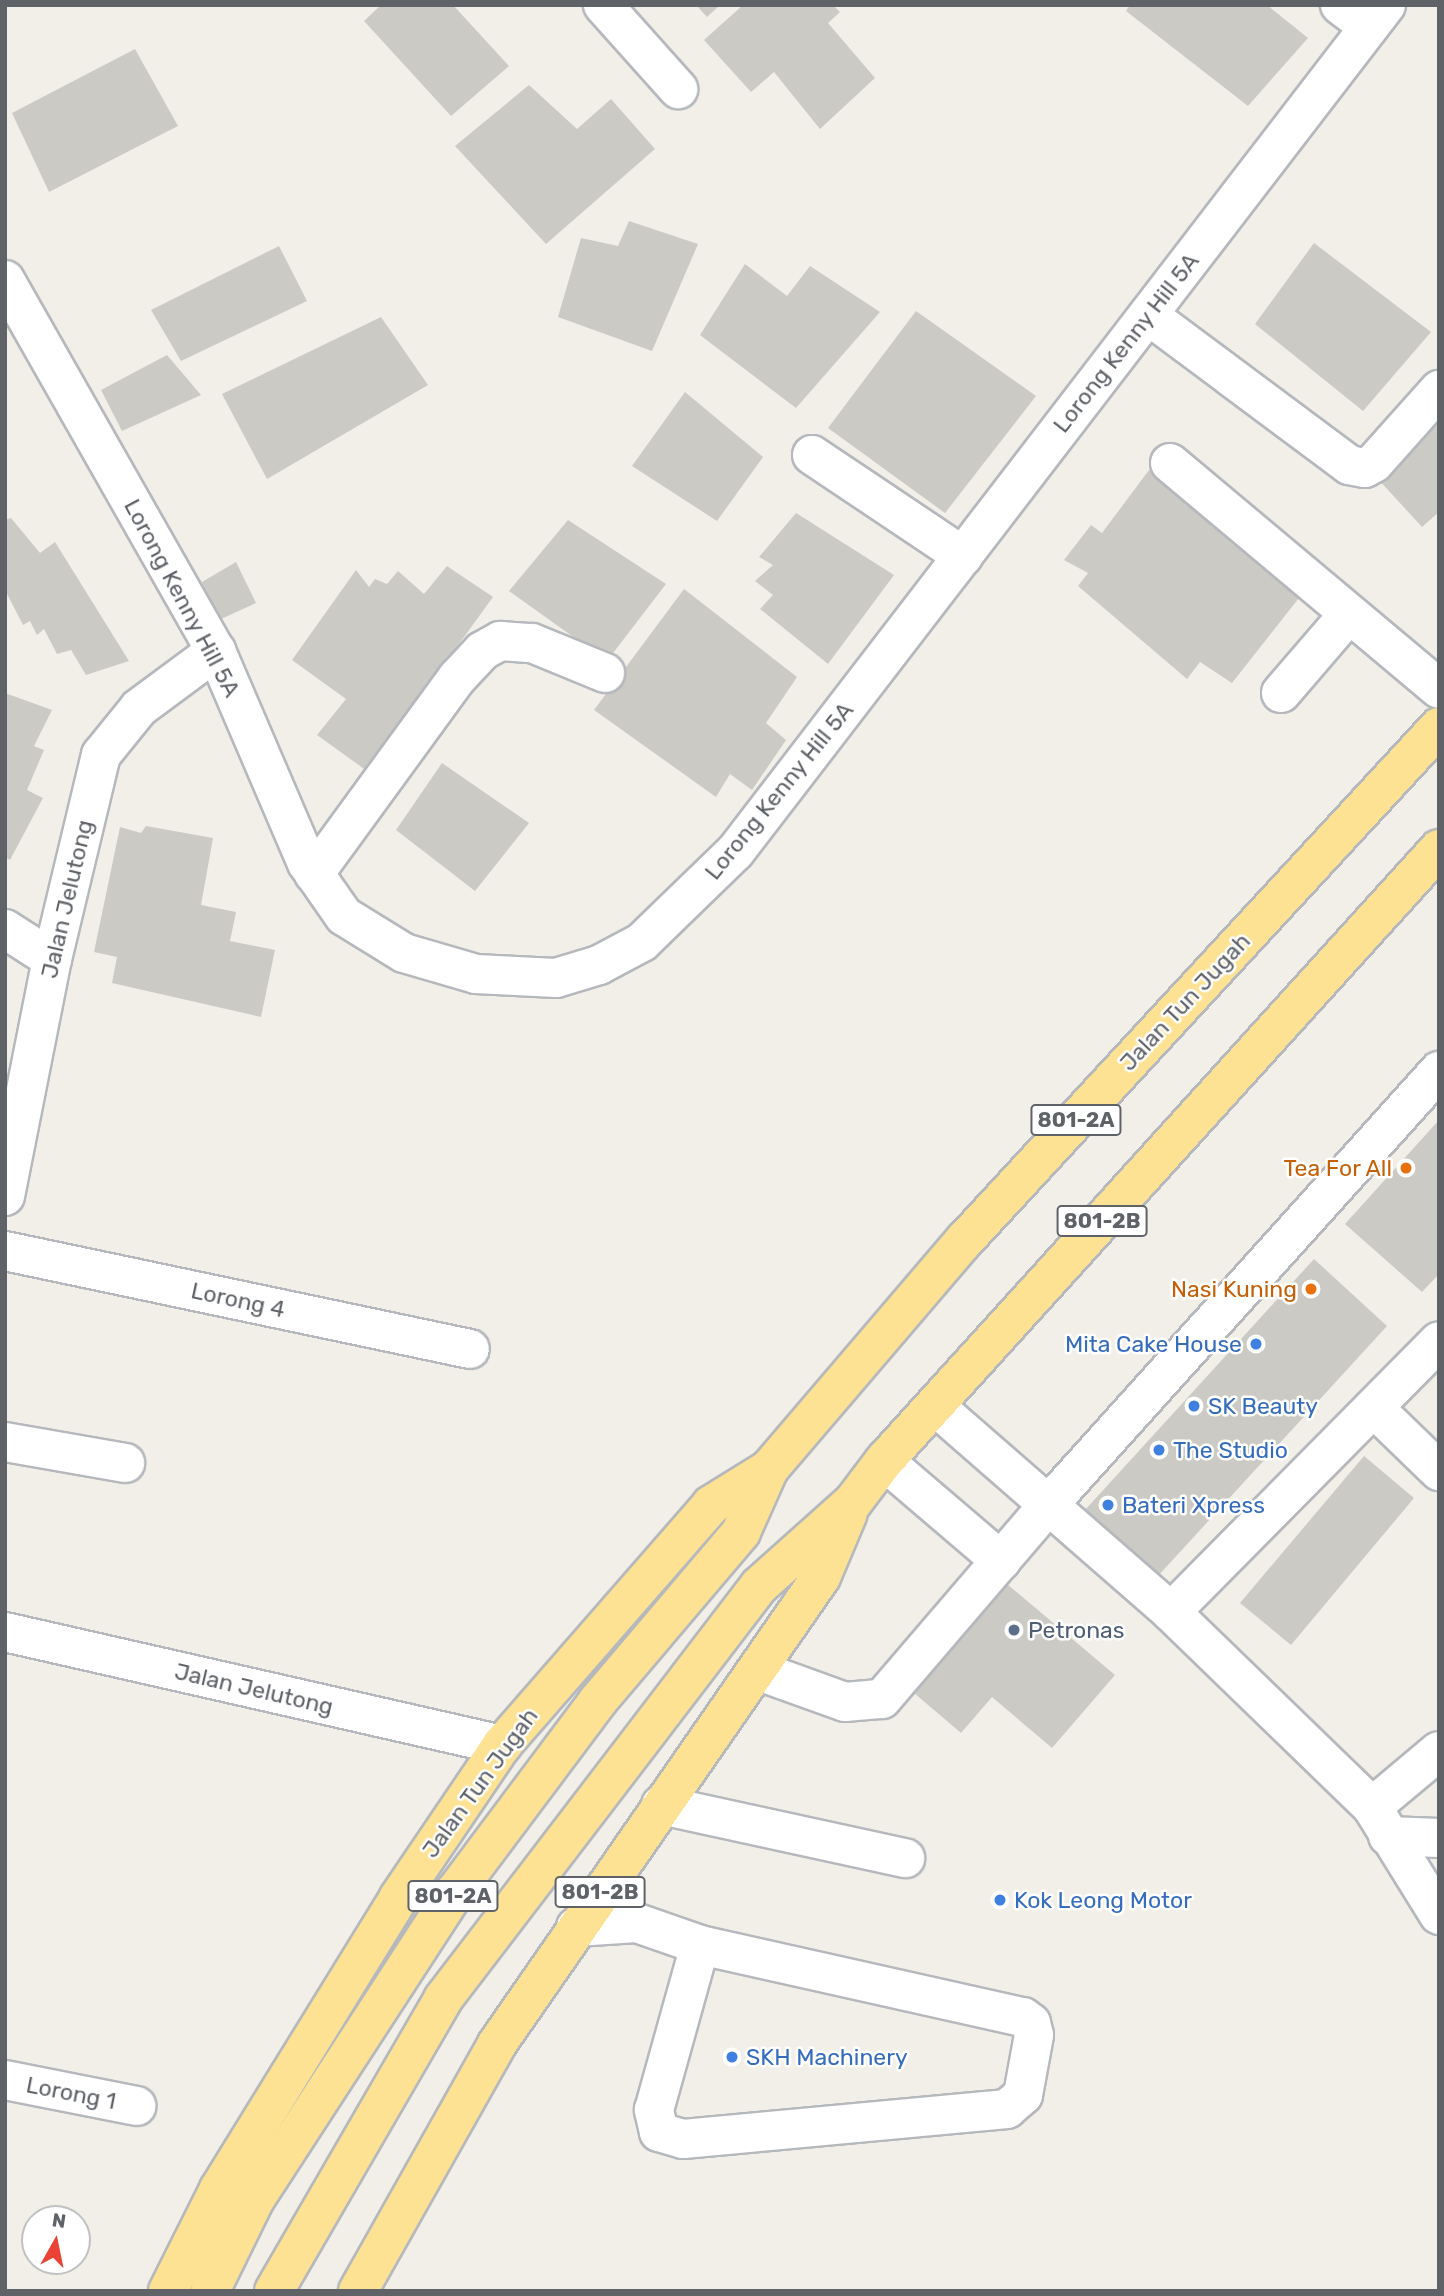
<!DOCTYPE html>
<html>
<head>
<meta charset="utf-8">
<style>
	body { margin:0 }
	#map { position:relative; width:1444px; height:2296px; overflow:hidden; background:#f1efe8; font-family:Rubik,sans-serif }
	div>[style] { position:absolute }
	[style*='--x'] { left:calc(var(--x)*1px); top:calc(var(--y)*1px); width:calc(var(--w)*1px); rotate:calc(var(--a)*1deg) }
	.building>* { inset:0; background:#cccac5 }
	.roads { filter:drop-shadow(2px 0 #b5b8bc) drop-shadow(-2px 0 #b5b8bc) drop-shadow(0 2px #b5b8bc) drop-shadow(0 -2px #b5b8bc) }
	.minor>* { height:38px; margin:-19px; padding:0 19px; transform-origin:19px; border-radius:19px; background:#fff }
	.highway>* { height:38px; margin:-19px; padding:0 19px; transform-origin:19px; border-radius:19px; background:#fde293 }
	.dots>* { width:19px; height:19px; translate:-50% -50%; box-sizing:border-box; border:4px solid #fff; border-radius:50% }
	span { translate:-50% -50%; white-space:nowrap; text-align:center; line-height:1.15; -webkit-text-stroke:5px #fff; paint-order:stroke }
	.shield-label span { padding:2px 5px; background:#fff; border:2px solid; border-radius:5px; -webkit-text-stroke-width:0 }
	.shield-label { font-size:21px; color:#5f6368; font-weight:700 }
	.street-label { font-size:23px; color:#5f6368 }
	.food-label { font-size:23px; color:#c56008 }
	.right { translate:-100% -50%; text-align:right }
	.shop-label { font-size:23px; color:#366cbe }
	.left { translate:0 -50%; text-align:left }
	.service-label { font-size:23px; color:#4e5e75 }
	.frame { position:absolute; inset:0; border:7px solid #5f6368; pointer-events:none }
	.north { position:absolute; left:21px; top:2205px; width:70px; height:70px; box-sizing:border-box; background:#fff; border:2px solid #bfc1c3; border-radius:50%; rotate:9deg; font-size:19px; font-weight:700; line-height:28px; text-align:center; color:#5f6368 }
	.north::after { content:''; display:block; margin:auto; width:24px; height:32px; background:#ea4335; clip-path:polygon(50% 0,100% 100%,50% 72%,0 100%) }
</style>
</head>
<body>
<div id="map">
	<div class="building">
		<div style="clip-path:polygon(381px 5px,453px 5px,509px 66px,451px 116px,364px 21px)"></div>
		<div style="clip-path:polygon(696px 5px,720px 5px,707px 17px)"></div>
		<div style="clip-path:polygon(743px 5px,833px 5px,840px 12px,828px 23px,875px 78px,820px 129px,774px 72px,751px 92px,704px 40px)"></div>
		<div style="clip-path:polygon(1130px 5px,1267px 5px,1308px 38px,1248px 106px,1126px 11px)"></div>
		<div style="clip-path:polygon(135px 49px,178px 126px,49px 192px,12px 113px)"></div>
		<div style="clip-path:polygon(529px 85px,577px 129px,611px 99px,655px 149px,546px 244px,455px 146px)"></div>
		<div style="clip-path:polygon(629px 221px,698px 244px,652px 351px,558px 317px,581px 238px,618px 246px)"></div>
		<div style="clip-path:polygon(1314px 243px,1431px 332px,1363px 411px,1255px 324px)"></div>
		<div style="clip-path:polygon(279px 246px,307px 301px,181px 361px,151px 310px)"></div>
		<div style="clip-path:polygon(745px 264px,787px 296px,810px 266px,880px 312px,796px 408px,700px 335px)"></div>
		<div style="clip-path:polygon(916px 311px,1036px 396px,945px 513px,828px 428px)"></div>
		<div style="clip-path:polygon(381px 317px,428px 385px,267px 479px,222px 394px)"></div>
		<div style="clip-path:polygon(167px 355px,201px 395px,122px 431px,101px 390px)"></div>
		<div style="clip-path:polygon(685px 392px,763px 457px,717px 521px,632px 466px)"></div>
		<div style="clip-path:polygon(1439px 424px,1439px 512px,1422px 527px,1377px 478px)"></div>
		<div style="clip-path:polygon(1149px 470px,1306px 589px,1232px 683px,1200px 662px,1187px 679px,1078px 586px,1088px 573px,1064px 560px,1091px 525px,1102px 533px)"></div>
		<div style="clip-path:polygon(796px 513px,894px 575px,828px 664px,760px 609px,773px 595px,755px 581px,773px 565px,759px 557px)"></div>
		<div style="clip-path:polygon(11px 518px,40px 553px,55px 542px,129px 661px,86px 675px,71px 650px,57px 654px,44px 629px,37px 635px,30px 621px,23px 625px,5px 590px,5px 520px)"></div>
		<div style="clip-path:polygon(568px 520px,666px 584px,607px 661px,509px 591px)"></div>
		<div style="clip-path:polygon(236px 562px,256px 603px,219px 620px,202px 582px)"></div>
		<div style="clip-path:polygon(447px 566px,493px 597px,367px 771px,317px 735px,346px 699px,292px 660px,356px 570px,369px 587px,375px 579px,387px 584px,398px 571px,424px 594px)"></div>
		<div style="clip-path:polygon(684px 589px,797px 677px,766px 723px,786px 740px,752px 790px,730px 774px,716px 797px,594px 710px)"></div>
		<div style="clip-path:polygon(5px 693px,52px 710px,34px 746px,44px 750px,27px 790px,43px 798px,10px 860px,5px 857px)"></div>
		<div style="clip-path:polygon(442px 763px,529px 823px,475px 891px,396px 830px)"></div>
		<div style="clip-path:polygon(146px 826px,213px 838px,201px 905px,236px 912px,230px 941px,275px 950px,261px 1017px,112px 983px,117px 957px,94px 952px,120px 827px,141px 833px)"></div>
		<div style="clip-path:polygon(1439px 1120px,1439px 1274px,1422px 1292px,1345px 1224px)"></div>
		<div style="clip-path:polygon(1314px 1259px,1387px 1326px,1158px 1576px,1085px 1510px)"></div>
		<div style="clip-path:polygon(1364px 1456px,1414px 1498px,1291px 1645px,1240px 1603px)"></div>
		<div style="clip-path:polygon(1007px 1584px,1115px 1675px,1052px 1748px,992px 1697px,961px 1733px,914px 1693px)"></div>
	</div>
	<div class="roads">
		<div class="minor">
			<div style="--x:603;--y:5;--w:113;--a:48.2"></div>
			<div style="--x:1340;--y:5;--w:36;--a:37"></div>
			<div style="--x:5;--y:280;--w:427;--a:60.4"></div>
			<div style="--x:216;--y:651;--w:231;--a:66.8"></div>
			<div style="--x:307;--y:863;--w:65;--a:55.1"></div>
			<div style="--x:344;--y:916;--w:70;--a:31.7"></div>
			<div style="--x:404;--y:953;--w:75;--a:16.3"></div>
			<div style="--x:476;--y:974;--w:80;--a:2.9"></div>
			<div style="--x:556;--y:978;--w:45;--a:-16.8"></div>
			<div style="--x:599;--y:965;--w:49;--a:-28.1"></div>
			<div style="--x:642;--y:942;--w:129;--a:-44.1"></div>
			<div style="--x:735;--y:852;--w:1068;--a:-52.45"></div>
			<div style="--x:1148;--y:315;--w:251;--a:36.7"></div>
			<div style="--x:1349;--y:465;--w:16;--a:11"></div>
			<div style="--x:1365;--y:468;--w:10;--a:-29"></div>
			<div style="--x:1374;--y:463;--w:98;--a:-48.3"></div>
			<div style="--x:812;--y:455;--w:182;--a:33.8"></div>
			<div style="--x:1170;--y:463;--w:351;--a:40"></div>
			<div style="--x:1281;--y:693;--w:104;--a:-49.3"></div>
			<div style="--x:314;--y:874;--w:243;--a:-53.9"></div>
			<div style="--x:457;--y:678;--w:37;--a:-47"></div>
			<div style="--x:482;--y:651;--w:21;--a:-29"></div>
			<div style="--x:500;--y:641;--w:32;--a:4"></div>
			<div style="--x:532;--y:643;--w:79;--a:22.3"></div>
			<div style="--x:5;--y:929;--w:56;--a:32.6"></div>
			<div style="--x:5;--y:1196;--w:242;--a:-78.8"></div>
			<div style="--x:52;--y:959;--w:210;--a:-76.5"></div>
			<div style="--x:101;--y:755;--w:60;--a:-51"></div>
			<div style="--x:139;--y:708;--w:96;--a:-36.5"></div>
			<div style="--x:5;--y:1251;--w:475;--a:11.9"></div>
			<div style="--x:935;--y:1406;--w:313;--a:41.1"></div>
			<div style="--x:1171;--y:1612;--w:280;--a:44.1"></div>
			<div style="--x:1372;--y:1807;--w:127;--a:58.2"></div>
			<div style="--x:1374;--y:1408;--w:91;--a:44.1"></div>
			<div style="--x:5;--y:1442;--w:122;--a:9.9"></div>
			<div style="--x:884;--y:1461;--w:154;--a:40.5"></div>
			<div style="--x:1171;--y:1612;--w:381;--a:-45.3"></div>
			<div style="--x:5;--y:1632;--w:510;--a:12.81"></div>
			<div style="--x:759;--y:1671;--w:91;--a:19.8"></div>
			<div style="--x:845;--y:1702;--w:37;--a:-5"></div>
			<div style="--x:882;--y:1699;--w:257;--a:-49.4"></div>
			<div style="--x:1049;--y:1504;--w:583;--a:-47.99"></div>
			<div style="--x:661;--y:1805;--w:250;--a:12.3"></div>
			<div style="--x:1372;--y:1807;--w:87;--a:-39.9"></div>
			<div style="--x:1388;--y:1836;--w:51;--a:2.2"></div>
			<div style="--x:576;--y:1927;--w:61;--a:-3.8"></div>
			<div style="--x:637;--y:1923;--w:67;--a:19.2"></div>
			<div style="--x:700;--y:1945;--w:331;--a:12.6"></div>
			<div style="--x:1023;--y:2017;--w:10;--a:37"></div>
			<div style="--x:1031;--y:2023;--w:12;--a:76"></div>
			<div style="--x:1034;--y:2035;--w:61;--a:100.4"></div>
			<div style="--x:1023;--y:2095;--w:21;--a:139"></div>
			<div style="--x:1007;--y:2109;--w:325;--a:174.7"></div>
			<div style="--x:683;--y:2139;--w:25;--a:-164"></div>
			<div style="--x:659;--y:2132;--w:23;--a:-103"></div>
			<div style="--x:654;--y:2110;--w:171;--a:-74.4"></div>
			<div style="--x:5;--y:2080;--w:134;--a:11.2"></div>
		</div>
		<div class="highway">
			<div style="--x:168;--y:2291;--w:114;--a:-63.4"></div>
			<div style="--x:219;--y:2189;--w:343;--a:-58.3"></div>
			<div style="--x:399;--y:1897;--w:184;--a:-55.9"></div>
			<div style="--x:502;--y:1745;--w:318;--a:-48.9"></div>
			<div style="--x:711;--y:1505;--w:68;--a:-31.8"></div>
			<div style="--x:210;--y:2291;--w:100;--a:-63.9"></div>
			<div style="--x:254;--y:2201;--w:369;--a:-57"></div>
			<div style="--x:455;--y:1892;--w:237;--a:-53.2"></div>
			<div style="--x:597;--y:1702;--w:223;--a:-49.7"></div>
			<div style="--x:741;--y:1532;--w:69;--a:-66"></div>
			<div style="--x:769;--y:1469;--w:300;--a:-49.5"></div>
			<div style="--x:964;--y:1241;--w:700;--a:-47.26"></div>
			<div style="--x:274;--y:2291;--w:337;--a:-59.9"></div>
			<div style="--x:443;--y:1999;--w:520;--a:-52.58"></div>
			<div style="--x:759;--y:1586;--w:126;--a:-41.8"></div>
			<div style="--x:853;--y:1502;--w:51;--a:-52.9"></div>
			<div style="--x:884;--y:1461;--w:826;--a:-47.8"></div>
			<div style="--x:358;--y:2291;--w:283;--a:-60.6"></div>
			<div style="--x:497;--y:2044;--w:568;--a:-55.25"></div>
			<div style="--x:821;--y:1577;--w:69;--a:-67.1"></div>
		</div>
	</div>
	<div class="dots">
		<div style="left:1406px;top:1168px;background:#e8710a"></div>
		<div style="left:1311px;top:1289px;background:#e8710a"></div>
		<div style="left:1256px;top:1344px;background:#3f7fe0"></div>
		<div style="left:1194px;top:1406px;background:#3f7fe0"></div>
		<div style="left:1159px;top:1450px;background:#3f7fe0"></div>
		<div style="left:1108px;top:1505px;background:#3f7fe0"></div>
		<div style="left:1014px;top:1630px;background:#5c6f8a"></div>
		<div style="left:1000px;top:1900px;background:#3f7fe0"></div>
		<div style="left:732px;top:2057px;background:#3f7fe0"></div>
	</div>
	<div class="shield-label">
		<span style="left:1076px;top:1120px">801-2A</span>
		<span style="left:1102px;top:1221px">801-2B</span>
		<span style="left:600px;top:1892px">801-2B</span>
		<span style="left:453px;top:1896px">801-2A</span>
	</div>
	<div class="street-label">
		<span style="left:1126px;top:343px;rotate:-52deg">Lorong Kenny Hill 5A</span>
		<span style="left:182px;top:598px;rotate:62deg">Lorong Kenny Hill 5A</span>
		<span style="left:779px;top:791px;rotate:-51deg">Lorong Kenny Hill 5A</span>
		<span style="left:67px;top:899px;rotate:-77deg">Jalan Jelutong</span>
		<span style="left:1185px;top:1002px;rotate:-47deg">Jalan Tun Jugah</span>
		<span style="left:238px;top:1300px;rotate:12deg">Lorong 4</span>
		<span style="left:254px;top:1689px;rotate:13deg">Jalan Jelutong</span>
		<span style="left:480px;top:1783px;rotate:-54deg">Jalan Tun Jugah</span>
		<span style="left:71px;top:2093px;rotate:11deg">Lorong 1</span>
	</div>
	<div class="food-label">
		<span class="right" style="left:1392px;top:1168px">Tea For All</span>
		<span class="right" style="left:1297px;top:1289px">Nasi Kuning</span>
	</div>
	<div class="shop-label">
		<span class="right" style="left:1242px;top:1344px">Mita Cake House</span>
		<span class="left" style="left:1208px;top:1406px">SK Beauty</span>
		<span class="left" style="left:1173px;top:1450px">The Studio</span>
		<span class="left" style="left:1122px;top:1505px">Bateri Xpress</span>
		<span class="left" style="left:1014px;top:1900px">Kok Leong Motor</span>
		<span class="left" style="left:746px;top:2057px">SKH Machinery</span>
	</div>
	<div class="service-label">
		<span class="left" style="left:1028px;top:1630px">Petronas</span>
	</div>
	<div class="frame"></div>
	<div class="north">N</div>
</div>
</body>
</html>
